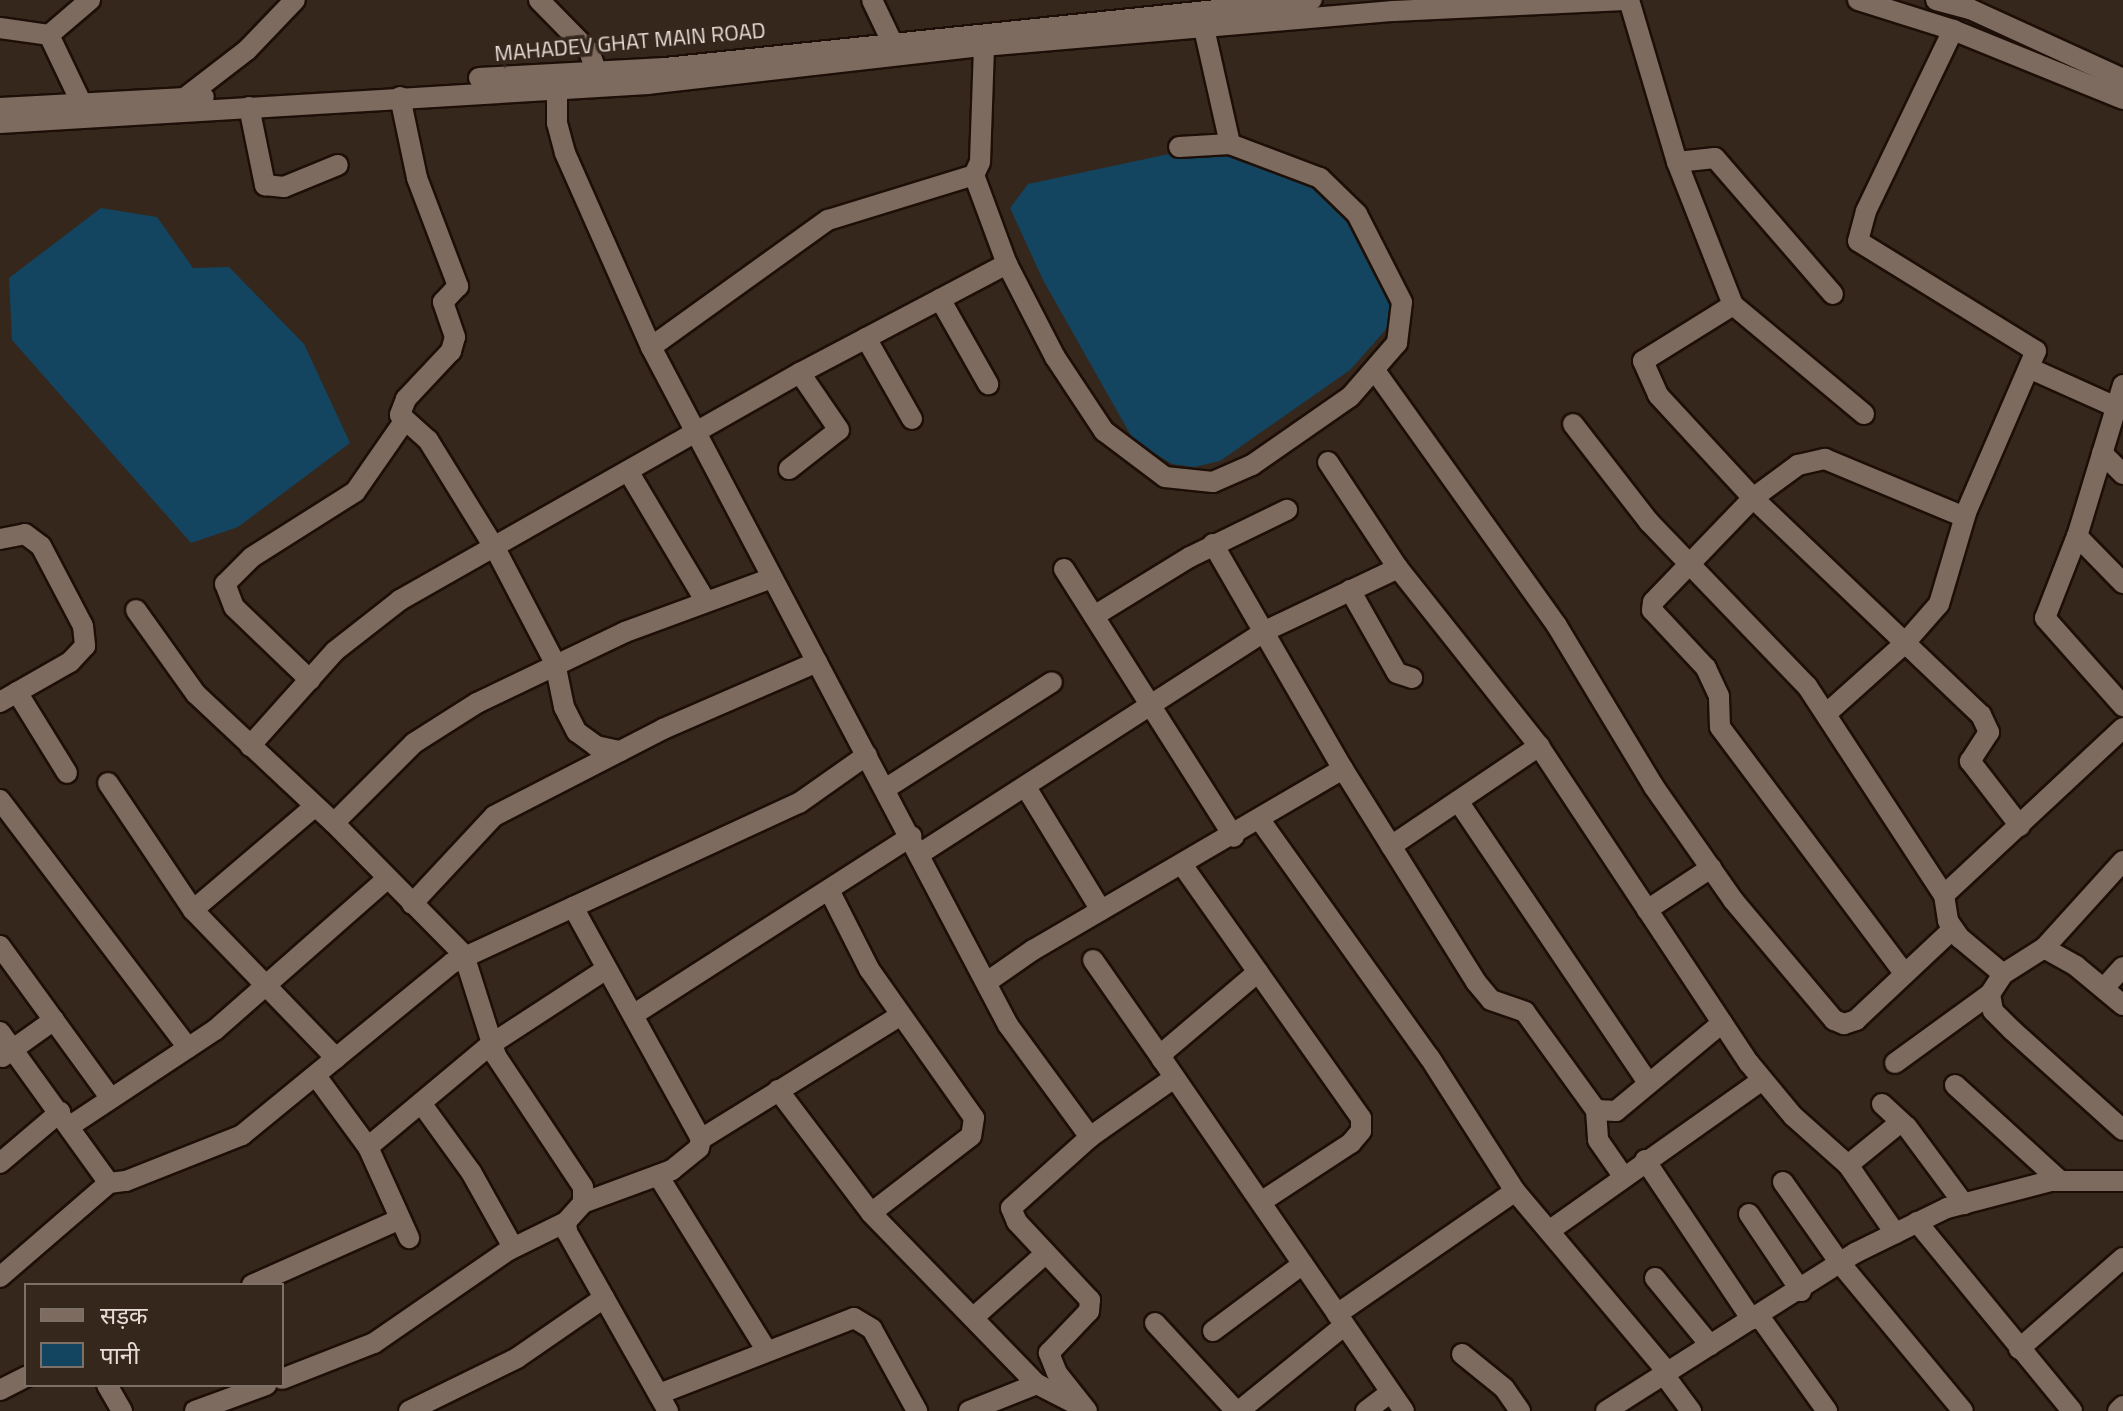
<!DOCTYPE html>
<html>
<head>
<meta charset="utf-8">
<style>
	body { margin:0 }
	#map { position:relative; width:2123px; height:1411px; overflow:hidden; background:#36271d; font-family:"Titillium Web","Noto Sans Devanagari",sans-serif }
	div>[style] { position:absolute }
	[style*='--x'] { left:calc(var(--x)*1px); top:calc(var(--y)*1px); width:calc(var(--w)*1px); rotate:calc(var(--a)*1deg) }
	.water>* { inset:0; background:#134460 }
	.roads { filter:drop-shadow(2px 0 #1d0f07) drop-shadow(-2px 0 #1d0f07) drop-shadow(0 2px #1d0f07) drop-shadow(0 -2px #1d0f07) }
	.minor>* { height:20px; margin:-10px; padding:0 10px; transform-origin:10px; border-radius:10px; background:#7d6b60 }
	span { translate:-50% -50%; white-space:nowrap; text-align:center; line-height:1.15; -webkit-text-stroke:7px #36271d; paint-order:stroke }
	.street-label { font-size:22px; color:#e7ddd6 }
	.legend { position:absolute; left:24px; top:1283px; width:260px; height:104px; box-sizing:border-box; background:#36271d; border:2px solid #7d7067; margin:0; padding:10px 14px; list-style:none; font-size:24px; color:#e7ddd6 }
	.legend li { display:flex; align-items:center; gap:16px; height:40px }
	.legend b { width:40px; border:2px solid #7d7067 }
</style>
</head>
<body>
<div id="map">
	<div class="water">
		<div style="clip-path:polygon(1216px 144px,1262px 156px,1330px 198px,1361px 225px,1398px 295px,1389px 326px,1350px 370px,1220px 461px,1194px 467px,1172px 464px,1134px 441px,1043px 280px,1010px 208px,1028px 184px)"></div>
		<div style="clip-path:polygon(101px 208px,157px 217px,193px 268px,229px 267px,304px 344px,350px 443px,238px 527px,191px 543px,12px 340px,9px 278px)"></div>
	</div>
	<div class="roads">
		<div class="minor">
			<div style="--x:539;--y:0;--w:71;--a:45.6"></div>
			<div style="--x:589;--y:51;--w:33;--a:70"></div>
			<div style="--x:872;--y:0;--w:47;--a:64.5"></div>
			<div style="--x:1629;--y:0;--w:169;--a:73.5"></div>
			<div style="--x:1677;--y:162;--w:154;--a:68.6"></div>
			<div style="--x:1858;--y:0;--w:100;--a:17.5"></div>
			<div style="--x:1953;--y:30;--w:183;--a:22.1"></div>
			<div style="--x:1936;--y:0;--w:35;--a:15"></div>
			<div style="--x:1970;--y:9;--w:168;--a:24.6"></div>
			<div style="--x:1201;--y:15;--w:132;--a:77.3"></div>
			<div style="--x:0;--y:28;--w:49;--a:8.1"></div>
			<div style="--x:49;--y:35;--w:74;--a:64.5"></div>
			<div style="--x:49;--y:35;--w:54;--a:-40.5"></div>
			<div style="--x:479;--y:78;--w:186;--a:-3.1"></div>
			<div style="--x:665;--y:68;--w:650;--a:-6.01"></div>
			<div style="--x:557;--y:89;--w:34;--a:90"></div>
			<div style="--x:557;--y:123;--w:31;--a:75"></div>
			<div style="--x:565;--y:153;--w:212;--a:66.1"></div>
			<div style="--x:651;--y:347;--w:766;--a:62.23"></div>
			<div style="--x:1008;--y:1025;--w:139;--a:53.8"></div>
			<div style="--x:186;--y:97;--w:77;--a:-37.6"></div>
			<div style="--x:247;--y:50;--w:69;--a:-46.2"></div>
			<div style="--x:400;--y:97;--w:83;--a:78.1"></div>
			<div style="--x:417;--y:178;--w:116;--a:69.2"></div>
			<div style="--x:458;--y:286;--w:22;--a:133"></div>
			<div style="--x:443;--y:302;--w:37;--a:71"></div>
			<div style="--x:455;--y:337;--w:15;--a:106"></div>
			<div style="--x:451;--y:351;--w:66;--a:133.2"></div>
			<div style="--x:406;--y:399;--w:17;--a:111"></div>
			<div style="--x:400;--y:415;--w:38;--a:42"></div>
			<div style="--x:428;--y:440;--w:129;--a:58.3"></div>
			<div style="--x:496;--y:550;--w:127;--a:62.4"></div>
			<div style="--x:555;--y:663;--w:45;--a:78.4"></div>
			<div style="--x:564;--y:707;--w:28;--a:63"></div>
			<div style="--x:577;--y:732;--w:24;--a:36"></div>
			<div style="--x:596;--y:746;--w:25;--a:12"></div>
			<div style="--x:249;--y:107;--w:80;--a:78.4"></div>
			<div style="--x:265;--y:185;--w:19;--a:6"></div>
			<div style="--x:284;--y:187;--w:58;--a:-22.2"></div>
			<div style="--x:0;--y:108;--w:204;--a:-3.1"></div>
			<div style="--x:0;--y:123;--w:649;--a:-3.44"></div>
			<div style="--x:648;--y:84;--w:338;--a:-6.5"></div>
			<div style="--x:984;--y:46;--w:410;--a:-4.9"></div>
			<div style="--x:1393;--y:11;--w:232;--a:-2.7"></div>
			<div style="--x:1677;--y:162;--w:38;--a:-6"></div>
			<div style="--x:1715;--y:158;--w:180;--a:49.1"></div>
			<div style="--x:974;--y:175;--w:95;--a:69.7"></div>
			<div style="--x:1007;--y:264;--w:105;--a:62.7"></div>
			<div style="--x:1055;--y:357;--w:89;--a:56.5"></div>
			<div style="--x:1104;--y:431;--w:76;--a:37"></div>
			<div style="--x:1165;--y:477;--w:48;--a:5.9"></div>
			<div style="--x:1213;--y:482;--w:43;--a:-23.6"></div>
			<div style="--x:1252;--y:465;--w:119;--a:-34.8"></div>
			<div style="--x:1350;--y:397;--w:72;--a:-49"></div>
			<div style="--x:1397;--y:343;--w:41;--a:-83"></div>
			<div style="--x:1402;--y:302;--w:99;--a:-117.1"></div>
			<div style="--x:1357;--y:214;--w:52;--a:-135.8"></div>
			<div style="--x:1320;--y:178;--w:96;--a:-159.3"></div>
			<div style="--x:1230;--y:144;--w:51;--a:176.6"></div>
			<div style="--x:940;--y:299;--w:98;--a:60.5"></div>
			<div style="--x:866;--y:338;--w:93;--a:60.4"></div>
			<div style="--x:651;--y:347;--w:218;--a:-35.7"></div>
			<div style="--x:828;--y:220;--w:153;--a:-17.1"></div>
			<div style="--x:974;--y:175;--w:14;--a:-65"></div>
			<div style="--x:980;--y:162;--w:116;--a:-88"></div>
			<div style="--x:2029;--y:368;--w:95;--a:24.1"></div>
			<div style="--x:1376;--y:372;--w:312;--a:54.5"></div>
			<div style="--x:1557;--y:626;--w:188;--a:58.9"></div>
			<div style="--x:1654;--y:787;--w:138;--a:55"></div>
			<div style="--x:1733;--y:900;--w:157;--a:49.9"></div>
			<div style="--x:1834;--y:1020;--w:11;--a:22"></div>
			<div style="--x:1844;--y:1024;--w:13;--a:-18"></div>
			<div style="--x:1856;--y:1020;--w:133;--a:-43.2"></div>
			<div style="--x:2123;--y:385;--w:158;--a:106.9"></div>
			<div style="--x:2077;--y:536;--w:88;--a:111.3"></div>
			<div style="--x:2045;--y:618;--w:118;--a:48.4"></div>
			<div style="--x:1864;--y:414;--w:170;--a:-140.2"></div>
			<div style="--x:1733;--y:305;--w:106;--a:148.1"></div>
			<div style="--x:1643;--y:361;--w:37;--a:66"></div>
			<div style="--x:1658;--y:395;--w:140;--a:47.3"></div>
			<div style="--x:1753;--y:498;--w:315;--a:43.6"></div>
			<div style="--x:1981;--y:715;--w:19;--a:65"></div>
			<div style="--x:1989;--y:732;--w:35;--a:123"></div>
			<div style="--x:1970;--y:761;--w:82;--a:52.4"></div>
			<div style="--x:1573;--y:424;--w:124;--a:52.2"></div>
			<div style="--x:1649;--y:522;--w:228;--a:46.1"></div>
			<div style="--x:1807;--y:686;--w:250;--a:56.8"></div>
			<div style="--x:1944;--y:895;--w:26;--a:81"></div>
			<div style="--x:1948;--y:921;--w:21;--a:55"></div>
			<div style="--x:1960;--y:938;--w:56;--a:39.9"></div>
			<div style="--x:2102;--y:453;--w:30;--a:45"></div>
			<div style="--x:1328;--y:462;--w:127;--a:56.6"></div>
			<div style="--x:1398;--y:568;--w:227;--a:51.6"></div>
			<div style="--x:1539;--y:746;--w:380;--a:56.5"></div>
			<div style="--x:1749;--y:1063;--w:69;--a:50.3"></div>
			<div style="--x:1793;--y:1116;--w:74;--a:41.7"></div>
			<div style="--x:1848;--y:1165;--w:83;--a:55.3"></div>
			<div style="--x:789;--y:469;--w:63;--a:-38"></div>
			<div style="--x:839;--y:430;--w:69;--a:-124.4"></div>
			<div style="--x:628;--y:471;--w:152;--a:59.2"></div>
			<div style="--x:2077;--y:536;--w:66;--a:45.6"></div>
			<div style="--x:0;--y:539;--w:25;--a:-11"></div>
			<div style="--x:25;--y:534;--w:20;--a:37"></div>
			<div style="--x:41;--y:546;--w:90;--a:62.3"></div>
			<div style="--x:83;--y:626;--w:20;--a:84"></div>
			<div style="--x:85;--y:646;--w:22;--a:133"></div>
			<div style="--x:70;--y:662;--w:81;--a:150.3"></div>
			<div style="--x:1213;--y:544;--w:260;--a:60"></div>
			<div style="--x:1343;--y:769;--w:251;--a:58"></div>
			<div style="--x:1476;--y:982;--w:23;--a:50"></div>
			<div style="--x:1491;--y:1000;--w:36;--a:19"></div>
			<div style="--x:1525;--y:1012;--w:121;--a:54.1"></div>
			<div style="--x:1596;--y:1110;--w:20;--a:3"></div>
			<div style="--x:1616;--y:1111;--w:138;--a:-39.7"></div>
			<div style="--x:1064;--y:569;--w:317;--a:57.6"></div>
			<div style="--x:1350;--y:590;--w:95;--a:60.5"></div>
			<div style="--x:1397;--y:673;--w:16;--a:18"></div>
			<div style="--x:136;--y:610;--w:103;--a:54.5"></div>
			<div style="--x:196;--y:694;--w:189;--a:43.1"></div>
			<div style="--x:334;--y:823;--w:185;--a:45.4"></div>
			<div style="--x:464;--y:955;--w:106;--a:72.4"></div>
			<div style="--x:496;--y:1056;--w:157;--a:56.4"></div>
			<div style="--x:583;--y:1187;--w:16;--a:90"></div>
			<div style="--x:583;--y:1203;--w:25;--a:132"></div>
			<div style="--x:566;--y:1222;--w:10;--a:84"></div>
			<div style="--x:567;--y:1232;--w:206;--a:60.6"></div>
			<div style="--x:1094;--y:616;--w:113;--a:-31.6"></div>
			<div style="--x:1190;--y:557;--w:108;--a:-25.9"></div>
			<div style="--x:310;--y:680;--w:105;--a:-136.2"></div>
			<div style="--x:234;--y:607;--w:25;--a:-111"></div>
			<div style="--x:225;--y:584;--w:38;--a:-45"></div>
			<div style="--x:252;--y:557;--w:122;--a:-32.3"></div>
			<div style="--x:355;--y:492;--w:84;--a:-55.2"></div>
			<div style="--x:17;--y:692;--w:95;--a:58.3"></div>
			<div style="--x:1826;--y:714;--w:105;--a:-41.9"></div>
			<div style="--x:1904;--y:644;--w:53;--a:-48.8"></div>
			<div style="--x:1939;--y:604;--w:95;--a:-73.5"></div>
			<div style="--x:250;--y:746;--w:127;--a:-48.2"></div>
			<div style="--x:335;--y:651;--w:83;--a:-38.1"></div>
			<div style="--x:400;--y:600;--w:460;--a:-29.6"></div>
			<div style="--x:800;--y:373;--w:234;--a:-27.8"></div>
			<div style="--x:108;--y:783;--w:153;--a:56.2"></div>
			<div style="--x:193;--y:910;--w:206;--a:46"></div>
			<div style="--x:885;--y:789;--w:198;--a:-32.6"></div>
			<div style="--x:1027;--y:789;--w:142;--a:58.6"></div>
			<div style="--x:0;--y:800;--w:311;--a:52.8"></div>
			<div style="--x:1458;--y:801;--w:341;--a:56"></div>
			<div style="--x:1260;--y:820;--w:292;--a:54.5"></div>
			<div style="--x:1430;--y:1058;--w:158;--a:57.4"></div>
			<div style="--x:1515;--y:1191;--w:233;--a:49.9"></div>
			<div style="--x:334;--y:823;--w:113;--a:-45"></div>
			<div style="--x:414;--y:743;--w:75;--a:-32.4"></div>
			<div style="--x:477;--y:703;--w:164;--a:-25.6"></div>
			<div style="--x:625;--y:632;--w:157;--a:-20.2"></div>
			<div style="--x:1391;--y:846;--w:179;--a:-34"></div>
			<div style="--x:921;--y:853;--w:409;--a:-32.8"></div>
			<div style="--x:1265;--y:631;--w:147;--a:-25.3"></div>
			<div style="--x:2123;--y:861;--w:118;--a:132.2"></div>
			<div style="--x:2044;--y:948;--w:49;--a:147.6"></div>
			<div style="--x:2003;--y:974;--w:24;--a:123"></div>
			<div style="--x:1990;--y:994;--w:17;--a:80"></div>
			<div style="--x:1993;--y:1011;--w:27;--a:45"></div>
			<div style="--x:2012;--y:1030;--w:149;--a:42"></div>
			<div style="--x:1183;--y:866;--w:130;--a:54.7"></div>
			<div style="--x:1258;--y:972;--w:122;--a:139.7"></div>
			<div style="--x:1165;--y:1051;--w:9;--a:111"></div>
			<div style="--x:1162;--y:1059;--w:427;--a:55.5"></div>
			<div style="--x:829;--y:890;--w:89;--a:63.1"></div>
			<div style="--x:869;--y:969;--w:182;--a:54.8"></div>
			<div style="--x:974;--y:1118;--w:18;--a:99"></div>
			<div style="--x:971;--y:1136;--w:126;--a:142.4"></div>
			<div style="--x:1944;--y:895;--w:245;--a:-43"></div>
			<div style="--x:412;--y:904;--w:120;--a:-47"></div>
			<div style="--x:494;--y:816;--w:190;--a:-27.2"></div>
			<div style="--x:663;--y:729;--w:168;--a:-23.5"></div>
			<div style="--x:573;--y:907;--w:265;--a:61.1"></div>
			<div style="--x:701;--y:1139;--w:9;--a:103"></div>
			<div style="--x:699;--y:1148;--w:35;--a:141"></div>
			<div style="--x:672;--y:1170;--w:95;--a:159.7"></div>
			<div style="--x:193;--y:910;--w:160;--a:-40.4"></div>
			<div style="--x:1647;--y:910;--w:77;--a:-33.3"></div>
			<div style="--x:0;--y:946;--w:185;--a:54"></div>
			<div style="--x:2044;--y:948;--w:37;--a:29"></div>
			<div style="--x:2076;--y:966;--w:61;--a:39.7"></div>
			<div style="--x:1093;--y:960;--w:121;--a:55.1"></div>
			<div style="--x:1258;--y:972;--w:179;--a:54.8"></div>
			<div style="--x:1361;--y:1118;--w:13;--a:90"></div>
			<div style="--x:1361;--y:1131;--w:16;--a:130"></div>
			<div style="--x:1351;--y:1143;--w:108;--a:146.8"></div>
			<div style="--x:1904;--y:973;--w:307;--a:-126.8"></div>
			<div style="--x:1720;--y:727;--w:31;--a:-92"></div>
			<div style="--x:1719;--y:696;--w:31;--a:-115"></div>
			<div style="--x:1706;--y:668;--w:79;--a:-133"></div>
			<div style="--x:1652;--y:610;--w:8;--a:-83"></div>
			<div style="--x:1653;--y:602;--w:144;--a:-46.1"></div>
			<div style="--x:1753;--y:498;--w:56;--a:-36.3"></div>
			<div style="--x:1798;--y:465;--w:28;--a:-13"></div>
			<div style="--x:1825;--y:459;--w:151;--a:22.6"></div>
			<div style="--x:1964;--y:517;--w:181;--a:-66.6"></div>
			<div style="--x:2036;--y:351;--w:209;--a:-148.3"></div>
			<div style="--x:1858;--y:241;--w:31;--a:-75"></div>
			<div style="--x:1866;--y:211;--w:201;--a:-64.3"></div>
			<div style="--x:987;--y:982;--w:56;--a:-34.8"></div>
			<div style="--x:1033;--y:950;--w:359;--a:-30.3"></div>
			<div style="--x:2104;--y:988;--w:28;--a:-48"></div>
			<div style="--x:633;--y:1015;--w:331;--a:-32.7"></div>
			<div style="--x:0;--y:1032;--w:186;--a:54.2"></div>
			<div style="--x:2;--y:1057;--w:64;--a:-35.4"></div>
			<div style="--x:1895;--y:1063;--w:117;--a:-36"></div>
			<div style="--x:316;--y:1076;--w:88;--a:53.8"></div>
			<div style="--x:368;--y:1147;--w:100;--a:65.7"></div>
			<div style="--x:1955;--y:1085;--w:142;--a:42.4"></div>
			<div style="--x:778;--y:1090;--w:154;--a:52.9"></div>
			<div style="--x:871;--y:1213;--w:238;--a:45.9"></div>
			<div style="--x:1037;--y:1384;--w:51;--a:27.1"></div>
			<div style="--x:421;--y:1103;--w:85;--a:54.1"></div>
			<div style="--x:471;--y:1172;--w:86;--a:60.8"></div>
			<div style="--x:1882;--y:1104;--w:34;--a:43"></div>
			<div style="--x:1907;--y:1127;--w:96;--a:53.5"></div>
			<div style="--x:1596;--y:1110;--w:30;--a:86"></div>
			<div style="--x:1598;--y:1140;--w:44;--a:55.2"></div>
			<div style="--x:70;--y:1126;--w:174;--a:-33.5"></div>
			<div style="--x:215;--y:1030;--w:229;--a:-41.3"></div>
			<div style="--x:701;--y:1139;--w:235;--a:-31.8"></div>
			<div style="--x:368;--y:1147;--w:159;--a:-39.9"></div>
			<div style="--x:490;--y:1045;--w:137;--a:-33.1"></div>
			<div style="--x:1645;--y:1160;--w:192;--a:56.2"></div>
			<div style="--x:0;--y:1163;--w:79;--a:-40.4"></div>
			<div style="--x:1848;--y:1165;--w:68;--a:-39.1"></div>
			<div style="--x:659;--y:1177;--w:205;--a:58.2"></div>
			<div style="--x:1783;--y:1182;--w:99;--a:54.9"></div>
			<div style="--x:1840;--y:1263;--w:192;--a:50.3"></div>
			<div style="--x:1749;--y:1214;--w:93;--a:56"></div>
			<div style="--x:1917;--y:1222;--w:244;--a:50.6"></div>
			<div style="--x:1549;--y:1231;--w:261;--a:-35.3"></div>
			<div style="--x:0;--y:1277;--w:144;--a:-40.8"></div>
			<div style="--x:109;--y:1183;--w:17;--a:-7"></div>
			<div style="--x:126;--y:1181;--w:125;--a:-21.6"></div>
			<div style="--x:242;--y:1135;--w:271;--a:-39.3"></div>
			<div style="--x:452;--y:963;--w:382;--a:-24.8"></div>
			<div style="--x:799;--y:803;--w:83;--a:-35.2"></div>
			<div style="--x:1655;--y:1278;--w:87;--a:50.6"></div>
			<div style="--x:252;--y:1285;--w:162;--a:-24"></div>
			<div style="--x:1337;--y:1314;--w:216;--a:-34.6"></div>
			<div style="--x:1759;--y:1316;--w:117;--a:54.4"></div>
			<div style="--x:974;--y:1317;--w:96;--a:-41.6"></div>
			<div style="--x:1155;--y:1323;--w:120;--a:47.4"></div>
			<div style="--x:1213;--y:1331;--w:112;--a:-36.7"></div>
			<div style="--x:2019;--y:1349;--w:138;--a:-41.2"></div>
			<div style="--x:1462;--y:1354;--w:54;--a:39"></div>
			<div style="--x:1504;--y:1388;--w:28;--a:55"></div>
			<div style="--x:1662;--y:1372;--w:49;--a:53.4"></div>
			<div style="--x:282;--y:1379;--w:99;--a:-21.4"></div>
			<div style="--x:374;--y:1343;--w:164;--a:-34.6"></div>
			<div style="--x:509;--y:1250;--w:64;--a:-26.2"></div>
			<div style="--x:107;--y:1385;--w:30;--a:60"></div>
			<div style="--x:0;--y:1390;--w:29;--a:-27"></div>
			<div style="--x:659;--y:1394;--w:209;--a:-21.3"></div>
			<div style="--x:854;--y:1318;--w:21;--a:31"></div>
			<div style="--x:872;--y:1329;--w:94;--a:61.2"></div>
			<div style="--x:195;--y:1411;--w:76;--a:-20.1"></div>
			<div style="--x:409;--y:1411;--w:120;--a:-26.1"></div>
			<div style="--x:517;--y:1358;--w:106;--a:-34.6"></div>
			<div style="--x:969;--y:1411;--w:73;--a:-21.7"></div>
			<div style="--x:1087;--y:1411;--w:48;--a:-128.3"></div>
			<div style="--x:1057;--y:1373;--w:22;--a:-112"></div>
			<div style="--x:1049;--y:1353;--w:58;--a:-46.4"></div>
			<div style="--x:1089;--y:1311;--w:11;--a:-85"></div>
			<div style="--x:1090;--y:1300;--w:107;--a:-133.1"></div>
			<div style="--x:1017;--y:1222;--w:15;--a:-113"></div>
			<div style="--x:1011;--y:1208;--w:106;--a:-41.9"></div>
			<div style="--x:1090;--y:1137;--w:103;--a:-35.1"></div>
			<div style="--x:1239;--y:1411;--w:136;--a:-39.1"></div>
			<div style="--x:1366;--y:1411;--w:31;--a:-37"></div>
			<div style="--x:1606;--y:1411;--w:295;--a:-32.4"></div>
			<div style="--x:1855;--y:1253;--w:102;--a:-26.1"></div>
			<div style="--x:1947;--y:1208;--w:107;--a:-14.6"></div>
			<div style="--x:2051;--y:1181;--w:72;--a:0"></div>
			<div style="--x:2118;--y:1411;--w:7;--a:-45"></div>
		</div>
	</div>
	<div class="street-label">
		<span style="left:630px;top:42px;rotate:-5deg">MAHADEV GHAT MAIN ROAD</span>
	</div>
	<ul class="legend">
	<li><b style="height:10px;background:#7d6b60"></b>सड़क</li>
	<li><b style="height:22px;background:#134460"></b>पानी</li>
	</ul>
</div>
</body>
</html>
